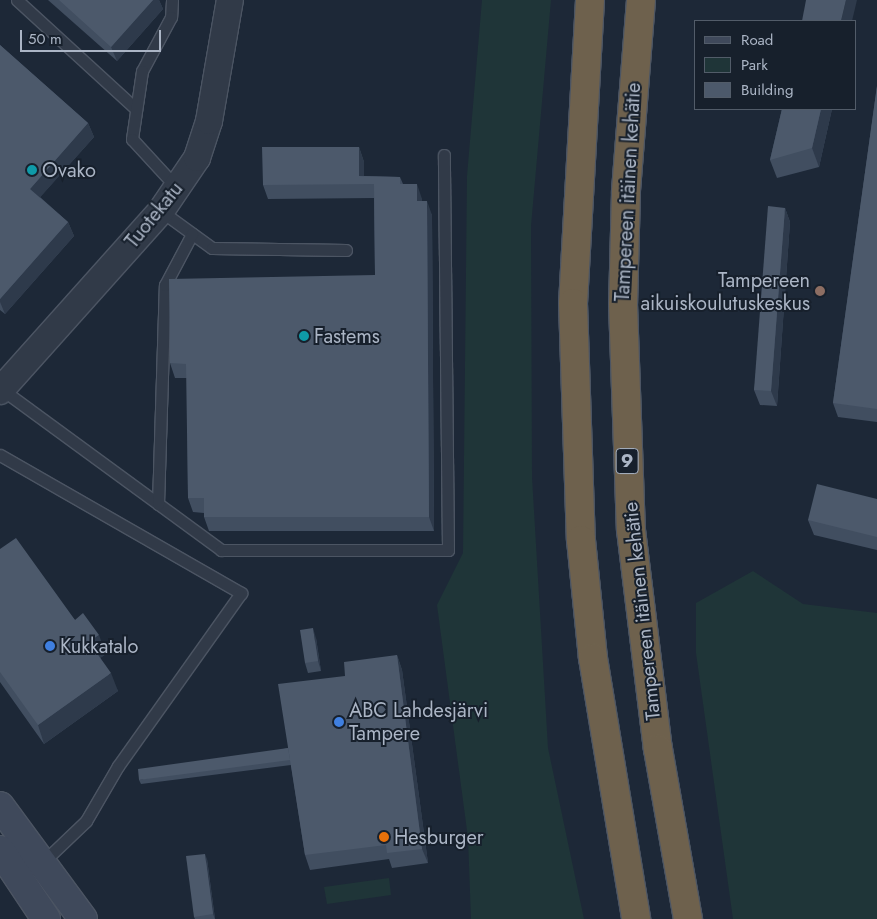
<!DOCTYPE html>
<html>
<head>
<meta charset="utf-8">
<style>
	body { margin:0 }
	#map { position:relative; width:877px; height:919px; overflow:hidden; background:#1d2837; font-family:Jost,sans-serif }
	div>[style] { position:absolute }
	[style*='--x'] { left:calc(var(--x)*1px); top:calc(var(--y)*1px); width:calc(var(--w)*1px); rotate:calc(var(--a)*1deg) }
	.green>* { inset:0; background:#1f3538 }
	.roads { filter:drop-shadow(1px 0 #4c5563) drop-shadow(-1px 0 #4c5563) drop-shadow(0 1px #4c5563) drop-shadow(0 -1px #4c5563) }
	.service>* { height:11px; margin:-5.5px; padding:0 5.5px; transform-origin:5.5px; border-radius:5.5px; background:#313a48 }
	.tertiary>* { height:26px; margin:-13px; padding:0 13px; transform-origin:13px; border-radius:13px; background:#313a48 }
	.secondary>* { height:28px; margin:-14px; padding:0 14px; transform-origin:14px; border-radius:14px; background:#3f495b }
	.motorway>* { height:28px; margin:-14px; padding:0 14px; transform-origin:14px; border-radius:14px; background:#6e614d }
	.wall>* { inset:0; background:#414e60 }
	.shaded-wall>* { inset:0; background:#2e3a4b }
	.building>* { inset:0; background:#4c596b }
	.dots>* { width:14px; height:14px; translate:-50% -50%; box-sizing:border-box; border:2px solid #17202c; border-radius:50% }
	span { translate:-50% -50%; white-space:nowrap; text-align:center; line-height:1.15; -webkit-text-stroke:4px #17202c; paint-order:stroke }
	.shield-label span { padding:1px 4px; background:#17202c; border:1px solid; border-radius:4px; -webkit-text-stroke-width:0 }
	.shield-label { font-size:19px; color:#abb5c5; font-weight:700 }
	.poi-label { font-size:20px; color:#abb5c5 }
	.left { translate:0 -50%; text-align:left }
	.right { translate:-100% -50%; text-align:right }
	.street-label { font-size:20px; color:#abb5c5 }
	.legend { position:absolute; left:694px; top:20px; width:162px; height:90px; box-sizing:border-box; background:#17202c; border:1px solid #525c69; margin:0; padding:6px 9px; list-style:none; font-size:15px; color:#abb5c5 }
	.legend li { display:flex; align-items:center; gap:10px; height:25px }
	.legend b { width:25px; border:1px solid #525c69 }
	.scale { position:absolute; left:20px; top:30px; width:141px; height:22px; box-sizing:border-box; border:2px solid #abb5c5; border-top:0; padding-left:6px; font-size:15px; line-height:18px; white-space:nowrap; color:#abb5c5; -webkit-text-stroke:4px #17202c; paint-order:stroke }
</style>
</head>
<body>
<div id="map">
	<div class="green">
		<div style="clip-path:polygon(482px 0,551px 0,531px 226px,532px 477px,548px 748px,584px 919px,471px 919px,468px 838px,437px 605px,463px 553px,467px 176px)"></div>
		<div style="clip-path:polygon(753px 571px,803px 604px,877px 613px,877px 919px,733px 919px,696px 653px,696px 603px)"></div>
		<div style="clip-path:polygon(389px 878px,391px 895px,327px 904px,324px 887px)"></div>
	</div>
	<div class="roads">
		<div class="service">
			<div style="--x:17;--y:0;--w:161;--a:42.5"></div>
			<div style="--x:172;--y:0;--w:17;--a:93"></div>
			<div style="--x:171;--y:17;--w:61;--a:118.2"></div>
			<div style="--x:142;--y:71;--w:69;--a:98.4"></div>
			<div style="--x:132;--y:139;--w:67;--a:47.4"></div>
			<div style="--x:161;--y:211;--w:63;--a:36"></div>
			<div style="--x:212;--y:248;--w:134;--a:0.9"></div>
			<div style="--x:0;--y:388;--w:274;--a:36.2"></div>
			<div style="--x:221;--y:550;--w:227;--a:0"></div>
			<div style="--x:448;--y:550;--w:395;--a:-90.6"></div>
			<div style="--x:0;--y:455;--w:278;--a:29.8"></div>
			<div style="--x:241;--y:593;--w:212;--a:125.4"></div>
			<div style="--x:118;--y:766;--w:64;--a:120.2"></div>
			<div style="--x:86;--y:821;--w:62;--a:136.3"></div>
			<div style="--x:158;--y:504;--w:219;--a:-88.2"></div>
			<div style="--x:165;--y:285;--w:58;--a:-62.1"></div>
		</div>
		<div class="tertiary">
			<div style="--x:0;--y:391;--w:241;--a:-48.2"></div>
			<div style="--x:161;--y:211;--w:64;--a:-55.8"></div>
			<div style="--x:197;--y:158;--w:39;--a:-72"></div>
			<div style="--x:209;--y:121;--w:123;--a:-80.2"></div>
		</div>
		<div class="secondary">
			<div style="--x:0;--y:806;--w:140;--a:53.7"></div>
			<div style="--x:0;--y:850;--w:83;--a:56.3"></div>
		</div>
		<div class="motorway">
			<div style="--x:590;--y:0;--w:303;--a:93.2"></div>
			<div style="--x:573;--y:303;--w:237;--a:88.1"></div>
			<div style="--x:581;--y:540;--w:119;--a:84.2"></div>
			<div style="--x:593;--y:658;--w:265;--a:80.6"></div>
			<div style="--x:641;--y:0;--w:193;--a:94.5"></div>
			<div style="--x:626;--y:192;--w:112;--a:91.5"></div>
			<div style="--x:623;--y:304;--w:226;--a:88"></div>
			<div style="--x:631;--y:530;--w:221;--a:83"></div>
			<div style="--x:658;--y:749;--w:173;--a:80"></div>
		</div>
	</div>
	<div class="wall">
		<div style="clip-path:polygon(48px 0,159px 0,163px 9px,117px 61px)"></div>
		<div style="clip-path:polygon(0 45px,88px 123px,94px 137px,40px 197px,68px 222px,74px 236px,5px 314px,0 310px)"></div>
		<div style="clip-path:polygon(877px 86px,877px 422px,838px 417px,833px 403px)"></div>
		<div style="clip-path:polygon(782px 109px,832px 109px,819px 167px,777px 178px,770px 160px)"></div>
		<div style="clip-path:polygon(359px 147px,364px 162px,364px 176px,400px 177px,403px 184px,422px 199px,422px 201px,432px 215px,434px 531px,209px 531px,204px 517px,204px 513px,193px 512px,188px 498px,187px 378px,175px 378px,170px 363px,375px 275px,374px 198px,268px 199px,263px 185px)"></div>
		<div style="clip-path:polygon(785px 208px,790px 222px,777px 406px,760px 405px,754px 390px)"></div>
		<div style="clip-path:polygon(877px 499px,877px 550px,814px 535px,808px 520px)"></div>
		<div style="clip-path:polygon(0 549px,75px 620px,106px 654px,100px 658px,118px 691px,44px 744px,0 682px)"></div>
		<div style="clip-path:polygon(316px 638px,321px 671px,308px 673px,305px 663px)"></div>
		<div style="clip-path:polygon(397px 655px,402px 670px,428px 863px,392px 868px,389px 859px,310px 870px,305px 855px,291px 765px,141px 784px,139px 780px,288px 748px,345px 676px)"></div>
		<div style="clip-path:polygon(207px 859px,215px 919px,195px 919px,194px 917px)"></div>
	</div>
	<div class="shaded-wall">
		<div style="clip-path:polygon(153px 0,159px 0,163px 9px,117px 61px,111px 47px)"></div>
		<div style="clip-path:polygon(846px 0,857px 0,852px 21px,841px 21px)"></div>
		<div style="clip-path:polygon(821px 109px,832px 109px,819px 167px,812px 148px)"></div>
		<div style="clip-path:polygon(88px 123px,94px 137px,35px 203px,30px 189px)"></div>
		<div style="clip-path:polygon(359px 147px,364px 162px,364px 184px,359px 176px)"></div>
		<div style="clip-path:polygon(417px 184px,422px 199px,422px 215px,417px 201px)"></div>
		<div style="clip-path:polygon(427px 201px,432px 215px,434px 531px,429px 517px)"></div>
		<div style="clip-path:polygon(785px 208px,790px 222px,777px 406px,771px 391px)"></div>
		<div style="clip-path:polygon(68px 222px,74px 236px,5px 314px,0 302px,0 299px)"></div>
		<div style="clip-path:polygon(313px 628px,316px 638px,321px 671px,318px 661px)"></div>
		<div style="clip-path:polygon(99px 635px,106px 654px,96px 661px,89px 642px)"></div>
		<div style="clip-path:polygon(397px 655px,402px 670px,428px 863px,422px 849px)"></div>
		<div style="clip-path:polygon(111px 673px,118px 691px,44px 744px,38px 725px)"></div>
		<div style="clip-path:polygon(205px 854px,207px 859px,215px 919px,213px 914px)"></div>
	</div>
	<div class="building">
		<div style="clip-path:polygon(59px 0,153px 0,111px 47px)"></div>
		<div style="clip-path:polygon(806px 0,846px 0,841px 21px,802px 21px)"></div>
		<div style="clip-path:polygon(0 45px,88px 123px,30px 189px,68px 222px,0 299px)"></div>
		<div style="clip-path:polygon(877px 86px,877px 409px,833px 403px)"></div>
		<div style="clip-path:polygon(782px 109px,821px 109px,812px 148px,770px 160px)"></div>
		<div style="clip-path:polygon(262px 147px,359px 147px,359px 176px,400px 177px,400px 184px,417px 184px,417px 201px,427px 201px,429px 517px,204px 517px,204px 498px,188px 498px,186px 364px,170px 363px,169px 279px,375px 275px,374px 184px,263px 185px)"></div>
		<div style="clip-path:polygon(768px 206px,785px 208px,771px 391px,754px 390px)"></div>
		<div style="clip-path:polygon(817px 484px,877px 499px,877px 537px,808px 520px)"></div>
		<div style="clip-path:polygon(16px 538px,75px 620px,83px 613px,99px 635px,89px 642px,111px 673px,38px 725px,0 672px,0 549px)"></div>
		<div style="clip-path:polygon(313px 628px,318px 661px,305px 663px,300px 630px)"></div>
		<div style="clip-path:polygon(397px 655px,422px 849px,387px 853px,386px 845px,305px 855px,278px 684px,345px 676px,344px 662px)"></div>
		<div style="clip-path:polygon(288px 748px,290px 760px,139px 780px,138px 769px)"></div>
		<div style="clip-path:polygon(205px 854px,213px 914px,194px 917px,186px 856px)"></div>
	</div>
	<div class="dots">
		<div style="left:32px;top:170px;background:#0f9aa8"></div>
		<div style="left:820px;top:291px;background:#8d6e63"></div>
		<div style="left:304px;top:336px;background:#0f9aa8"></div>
		<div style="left:50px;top:646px;background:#3f7fe0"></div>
		<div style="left:339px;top:722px;background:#3f7fe0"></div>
		<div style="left:384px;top:837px;background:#e8710a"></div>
	</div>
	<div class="shield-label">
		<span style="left:627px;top:461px">9</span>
	</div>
	<div class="poi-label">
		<span class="left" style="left:42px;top:170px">Ovako</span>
		<span class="right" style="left:810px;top:292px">Tampereen<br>aikuiskoulutuskeskus</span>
		<span class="left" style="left:314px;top:336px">Fastems</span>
		<span class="left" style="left:60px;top:646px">Kukkatalo</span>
		<span class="left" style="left:349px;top:722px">ABC Lahdesjärvi<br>Tampere</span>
		<span class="left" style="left:394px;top:837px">Hesburger</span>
	</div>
	<div class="street-label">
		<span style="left:628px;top:192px;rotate:-87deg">Tampereen itäinen kehätie</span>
		<span style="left:154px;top:215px;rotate:-51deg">Tuotekatu</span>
		<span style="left:642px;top:611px;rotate:-96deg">Tampereen itäinen kehätie</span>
	</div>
	<ul class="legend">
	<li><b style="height:6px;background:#3f495b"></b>Road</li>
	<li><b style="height:14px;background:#1f3538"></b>Park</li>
	<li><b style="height:14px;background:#4c596b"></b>Building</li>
	</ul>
	<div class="scale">50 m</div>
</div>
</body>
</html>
